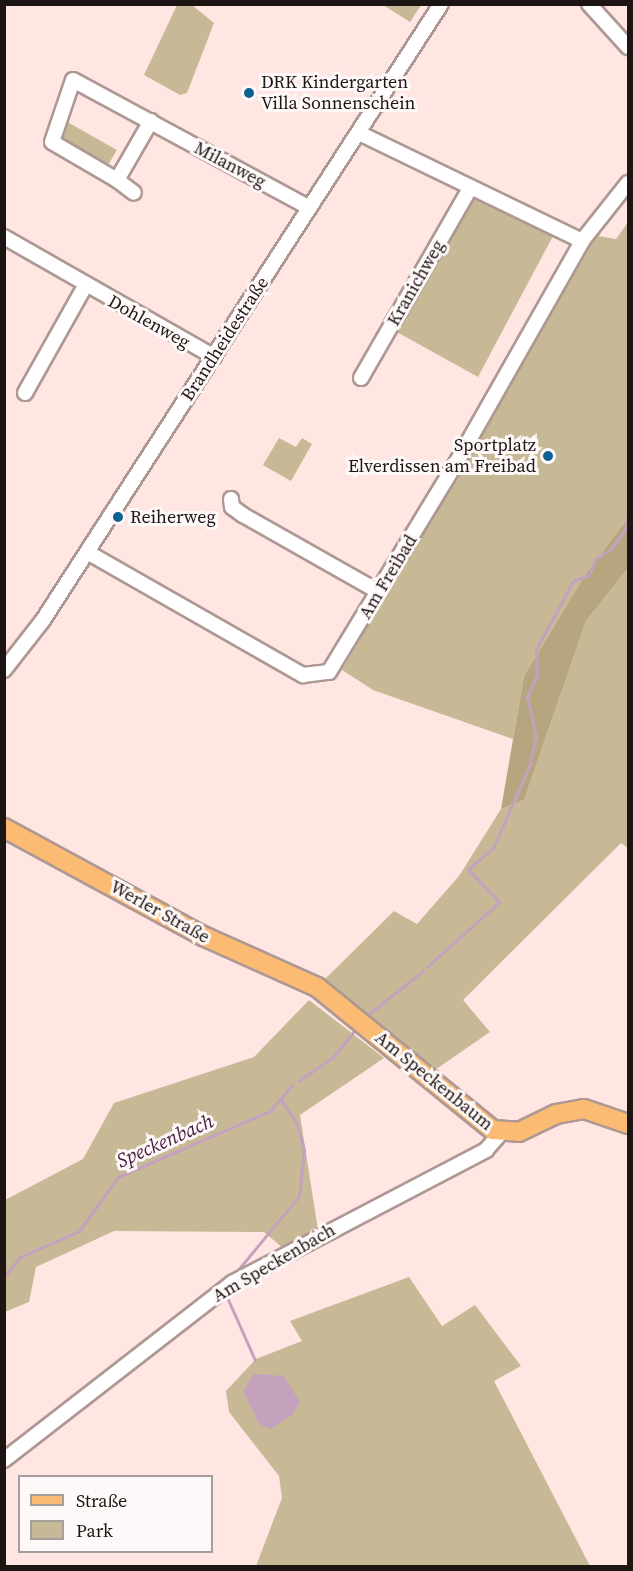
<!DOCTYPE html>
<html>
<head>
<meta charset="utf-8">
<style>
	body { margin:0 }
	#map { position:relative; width:633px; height:1571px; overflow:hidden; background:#ffe6e2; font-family:"Source Serif 4",serif }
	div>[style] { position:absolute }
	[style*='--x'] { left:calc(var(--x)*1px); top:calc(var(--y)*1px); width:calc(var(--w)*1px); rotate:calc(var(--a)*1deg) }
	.green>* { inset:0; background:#c7b996 }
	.forest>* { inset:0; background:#b5a680 }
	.water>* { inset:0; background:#c4a2be }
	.stream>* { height:3px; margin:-1.5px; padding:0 1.5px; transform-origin:1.5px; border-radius:1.5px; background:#c4a2be }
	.roads { filter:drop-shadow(2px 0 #ae9893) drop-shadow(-2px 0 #ae9893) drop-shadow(0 2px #ae9893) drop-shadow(0 -2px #ae9893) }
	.minor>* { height:14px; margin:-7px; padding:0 7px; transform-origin:7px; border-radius:7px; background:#fff }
	.major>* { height:18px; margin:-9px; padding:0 9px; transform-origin:9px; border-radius:9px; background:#fcbb73 }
	.dots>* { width:16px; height:16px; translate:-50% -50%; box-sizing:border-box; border:3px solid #fef9f8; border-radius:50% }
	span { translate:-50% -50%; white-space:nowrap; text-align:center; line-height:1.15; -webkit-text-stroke:6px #fef9f8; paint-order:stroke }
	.poi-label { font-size:18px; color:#1d1514 }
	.left { translate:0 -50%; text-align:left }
	.right { translate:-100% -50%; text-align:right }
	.street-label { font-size:18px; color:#1d1514 }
	.water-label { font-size:20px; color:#43193f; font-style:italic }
	.frame { position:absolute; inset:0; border:6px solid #1d1514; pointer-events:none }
	.legend { position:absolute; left:18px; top:1475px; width:195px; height:78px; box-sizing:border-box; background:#fef9f8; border:2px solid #a49e9d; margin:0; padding:8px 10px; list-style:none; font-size:18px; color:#1d1514 }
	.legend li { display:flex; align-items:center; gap:12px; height:30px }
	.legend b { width:30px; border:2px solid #a49e9d }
</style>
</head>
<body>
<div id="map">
	<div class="green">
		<div style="clip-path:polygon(177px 5px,192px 5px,214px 23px,187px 93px,180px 95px,144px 75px)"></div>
		<div style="clip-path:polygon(383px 5px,421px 5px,410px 22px)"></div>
		<div style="clip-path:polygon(62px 119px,117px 150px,105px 170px,59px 141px)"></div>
		<div style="clip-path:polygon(471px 197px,553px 236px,478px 377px,395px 331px)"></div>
		<div style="clip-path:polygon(628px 222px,628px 518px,585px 575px,524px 676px,513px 739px,373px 690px,342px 670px,587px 250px,598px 236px,616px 239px)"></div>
		<div style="clip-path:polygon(279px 438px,296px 447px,302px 438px,312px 444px,291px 481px,263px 465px)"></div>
		<div style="clip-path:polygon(628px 568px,628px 848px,621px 843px,463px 1000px,490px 1032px,429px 1074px,320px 984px,394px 911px,417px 924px,459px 876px,501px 809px,524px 800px,586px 621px)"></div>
		<div style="clip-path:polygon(309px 1000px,384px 1058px,300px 1115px,318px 1230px,284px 1249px,264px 1232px,114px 1231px,36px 1267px,29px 1302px,5px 1312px,5px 1200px,83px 1159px,114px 1103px,254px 1057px)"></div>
		<div style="clip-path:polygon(409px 1277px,442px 1326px,475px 1305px,521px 1366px,494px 1381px,590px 1566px,256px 1566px,282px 1498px,279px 1476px,229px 1412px,226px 1391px,256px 1359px,302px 1341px,290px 1321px)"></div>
	</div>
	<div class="forest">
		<div style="clip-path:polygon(628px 518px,628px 568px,586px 621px,524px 800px,501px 809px,524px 676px,585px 575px)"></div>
	</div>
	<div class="water">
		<div style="clip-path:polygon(254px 1374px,284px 1376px,300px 1402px,293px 1414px,271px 1429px,259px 1424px,243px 1391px)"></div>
	</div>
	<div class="stream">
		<div style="--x:428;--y:966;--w:96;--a:-42"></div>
		<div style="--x:499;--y:902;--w:45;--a:-133.2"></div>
		<div style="--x:468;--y:869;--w:33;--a:-40"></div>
		<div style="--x:493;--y:848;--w:92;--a:-66.2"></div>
		<div style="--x:530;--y:764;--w:29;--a:-78"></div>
		<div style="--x:536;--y:736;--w:40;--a:-103"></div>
		<div style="--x:527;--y:697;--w:23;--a:-65"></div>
		<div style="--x:537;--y:676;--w:27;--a:-92"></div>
		<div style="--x:536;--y:649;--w:77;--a:-61.4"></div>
		<div style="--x:573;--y:581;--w:17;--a:-21"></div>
		<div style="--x:589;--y:575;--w:17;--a:-69"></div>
		<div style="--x:595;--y:559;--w:17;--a:-31"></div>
		<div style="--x:610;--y:550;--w:25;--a:-53"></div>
		<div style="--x:625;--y:530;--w:15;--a:-79"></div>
		<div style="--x:366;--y:1016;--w:73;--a:-38.3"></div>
		<div style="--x:298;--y:1081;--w:42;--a:-34.4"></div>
		<div style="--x:333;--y:1057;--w:38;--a:-51"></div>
		<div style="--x:4;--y:1277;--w:26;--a:-51"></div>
		<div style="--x:20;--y:1257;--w:64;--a:-23.8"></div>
		<div style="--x:79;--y:1231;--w:67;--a:-54.2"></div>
		<div style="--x:118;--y:1177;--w:166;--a:-23.5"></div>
		<div style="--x:270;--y:1111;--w:34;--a:-50"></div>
		<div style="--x:232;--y:1277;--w:105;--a:-50.4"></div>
		<div style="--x:299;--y:1196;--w:46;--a:-83.8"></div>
		<div style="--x:304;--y:1150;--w:27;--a:-105"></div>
		<div style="--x:297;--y:1124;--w:31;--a:-123"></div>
		<div style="--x:226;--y:1295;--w:71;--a:66"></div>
	</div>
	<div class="roads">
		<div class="minor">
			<div style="--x:589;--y:4;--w:58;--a:47.8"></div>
			<div style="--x:151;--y:121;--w:68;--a:120"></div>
			<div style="--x:117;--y:180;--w:75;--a:-149.7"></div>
			<div style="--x:52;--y:142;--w:65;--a:-71.3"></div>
			<div style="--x:73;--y:80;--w:269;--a:28.4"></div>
			<div style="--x:359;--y:133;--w:248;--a:25.8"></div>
			<div style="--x:117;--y:180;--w:21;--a:37"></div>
			<div style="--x:4;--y:237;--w:242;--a:29.7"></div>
			<div style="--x:361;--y:378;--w:220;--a:-60.1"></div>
			<div style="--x:25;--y:393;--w:123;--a:-60.7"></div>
			<div style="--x:231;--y:499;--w:8;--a:83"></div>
			<div style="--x:232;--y:507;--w:14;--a:36"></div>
			<div style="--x:243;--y:515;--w:156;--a:29.5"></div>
			<div style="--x:87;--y:552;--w:249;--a:29.7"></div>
			<div style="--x:303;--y:675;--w:26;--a:-7"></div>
			<div style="--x:329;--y:672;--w:242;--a:-58.7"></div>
			<div style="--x:455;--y:465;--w:257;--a:-60.4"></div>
			<div style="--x:582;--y:241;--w:74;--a:-51.6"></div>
			<div style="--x:4;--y:670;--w:63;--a:-52"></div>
			<div style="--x:43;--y:620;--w:733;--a:-57.13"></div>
			<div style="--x:4;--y:1460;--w:289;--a:-37.8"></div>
			<div style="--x:232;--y:1283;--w:287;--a:-27.6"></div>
			<div style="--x:486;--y:1150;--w:23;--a:-49"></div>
		</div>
		<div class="major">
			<div style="--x:4;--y:828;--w:226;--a:28.5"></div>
			<div style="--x:203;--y:936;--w:125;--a:24.1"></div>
			<div style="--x:317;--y:987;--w:227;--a:39.1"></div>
			<div style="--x:493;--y:1130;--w:26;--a:4"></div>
			<div style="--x:519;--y:1132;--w:41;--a:-25.9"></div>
			<div style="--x:556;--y:1114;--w:28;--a:-10"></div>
			<div style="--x:584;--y:1109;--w:46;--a:18.8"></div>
		</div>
	</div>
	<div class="dots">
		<div style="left:249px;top:93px;background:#0e6092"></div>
		<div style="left:548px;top:456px;background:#0e6092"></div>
		<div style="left:118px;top:517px;background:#0e6092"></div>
	</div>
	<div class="poi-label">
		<span class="left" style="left:261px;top:93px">DRK Kindergarten<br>Villa Sonnenschein</span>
		<span class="right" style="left:536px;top:456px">Sportplatz<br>Elverdissen am Freibad</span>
		<span class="left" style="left:130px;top:517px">Reiherweg</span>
	</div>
	<div class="street-label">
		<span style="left:230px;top:165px;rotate:28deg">Milanweg</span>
		<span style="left:416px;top:283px;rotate:-60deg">Kranichweg</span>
		<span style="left:149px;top:322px;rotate:29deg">Dohlenweg</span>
		<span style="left:225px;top:339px;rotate:-57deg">Brandheidestraße</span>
		<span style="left:388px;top:577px;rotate:-59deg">Am Freibad</span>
		<span style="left:160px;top:912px;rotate:29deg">Werler Straße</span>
		<span style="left:434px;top:1081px;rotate:39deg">Am Speckenbaum</span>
		<span style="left:274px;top:1263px;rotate:-30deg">Am Speckenbach</span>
	</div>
	<div class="water-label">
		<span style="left:165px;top:1141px;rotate:-24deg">Speckenbach</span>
	</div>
	<div class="frame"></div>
	<ul class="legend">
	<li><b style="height:8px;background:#fcbb73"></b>Straße</li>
	<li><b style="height:16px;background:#c7b996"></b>Park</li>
	</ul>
</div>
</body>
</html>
